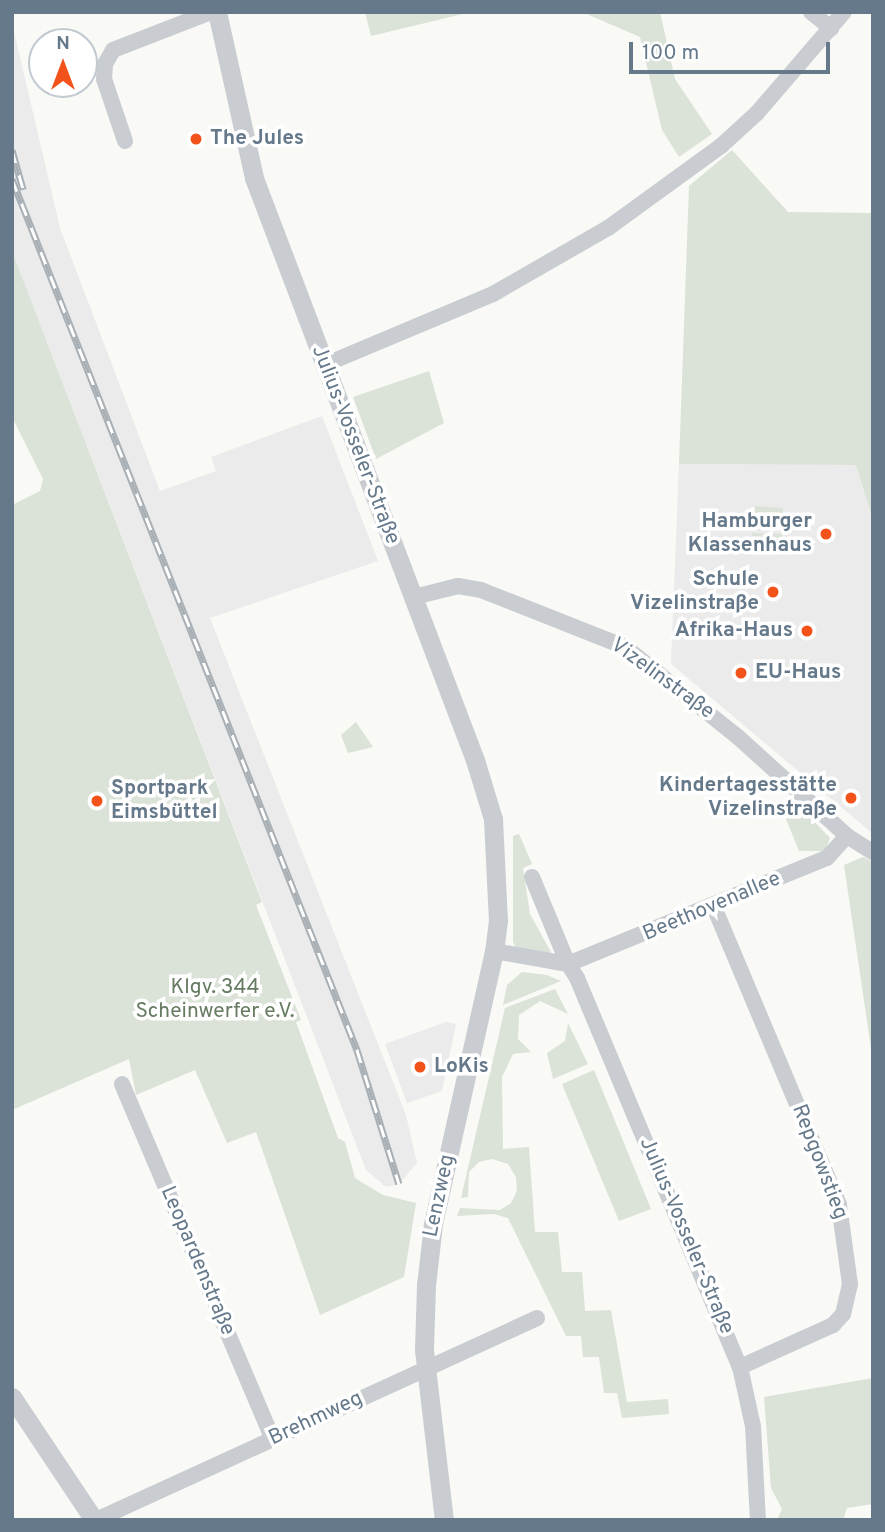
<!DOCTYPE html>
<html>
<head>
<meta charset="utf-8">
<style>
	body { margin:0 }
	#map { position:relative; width:885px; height:1532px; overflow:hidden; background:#f9f9f6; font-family:Overpass,sans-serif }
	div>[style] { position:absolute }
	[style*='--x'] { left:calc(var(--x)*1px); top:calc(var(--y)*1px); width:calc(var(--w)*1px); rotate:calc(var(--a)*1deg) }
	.built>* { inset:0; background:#eaebea }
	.green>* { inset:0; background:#dbe2d7 }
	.minor>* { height:16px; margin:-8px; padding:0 8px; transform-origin:8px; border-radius:8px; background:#c9cdd1 }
	.tertiary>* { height:19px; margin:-9.5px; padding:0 9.5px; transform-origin:9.5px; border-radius:9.5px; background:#c9cdd1 }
	.rail>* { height:7px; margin-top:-3.5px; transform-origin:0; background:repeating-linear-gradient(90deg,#fff 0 13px,#a8afb5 0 26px); box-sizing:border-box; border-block:2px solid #a8afb5 }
	.dots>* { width:19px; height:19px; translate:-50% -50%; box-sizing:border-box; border:4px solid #fff; border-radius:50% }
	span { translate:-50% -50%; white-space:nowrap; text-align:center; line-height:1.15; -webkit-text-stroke:7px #fff; paint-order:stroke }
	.poi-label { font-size:21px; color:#65798b; font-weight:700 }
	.left { translate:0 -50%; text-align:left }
	.right { translate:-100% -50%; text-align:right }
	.street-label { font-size:21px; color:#65798b }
	.park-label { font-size:21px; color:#667b61 }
	.frame { position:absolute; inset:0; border:14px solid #65798b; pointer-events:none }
	.north { position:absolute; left:28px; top:28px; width:70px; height:70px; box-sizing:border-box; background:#fff; border:2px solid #c1c9d1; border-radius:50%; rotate:0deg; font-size:19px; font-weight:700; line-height:28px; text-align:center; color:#65798b }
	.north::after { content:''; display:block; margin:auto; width:24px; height:32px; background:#f4521b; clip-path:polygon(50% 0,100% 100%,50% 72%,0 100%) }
	.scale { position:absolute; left:629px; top:42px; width:201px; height:32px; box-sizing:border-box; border:4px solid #65798b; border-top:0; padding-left:9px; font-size:21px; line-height:24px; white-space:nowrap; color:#65798b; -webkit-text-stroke:5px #fff; paint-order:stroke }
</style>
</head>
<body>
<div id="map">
	<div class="built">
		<div style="clip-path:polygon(12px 23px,60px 228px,160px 491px,216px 471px,211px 457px,322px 416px,378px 561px,210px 618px,406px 1115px,417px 1163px,399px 1184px,386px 1187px,366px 1170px,12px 251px)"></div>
		<div style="clip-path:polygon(679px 464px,856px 465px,873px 520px,873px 834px,671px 664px)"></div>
		<div style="clip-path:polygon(446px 1022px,456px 1024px,442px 1091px,407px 1103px,385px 1044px)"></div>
	</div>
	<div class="green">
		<div style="clip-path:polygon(365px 12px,471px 12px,371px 36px)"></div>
		<div style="clip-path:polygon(582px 12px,660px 12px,675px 79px,712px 134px,679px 157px,662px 130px,640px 37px)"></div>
		<div style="clip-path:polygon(732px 150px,788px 212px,873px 213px,873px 520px,856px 465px,679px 464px,689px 186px)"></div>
		<div style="clip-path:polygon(12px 251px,262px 902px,256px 905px,301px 1020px,296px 1022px,338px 1138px,345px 1142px,355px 1178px,383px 1195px,416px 1203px,404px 1277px,320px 1315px,256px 1132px,227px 1143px,195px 1070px,136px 1095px,129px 1059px,12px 1110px,12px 505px,40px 491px,43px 479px,12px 417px)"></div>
		<div style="clip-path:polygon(429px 371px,444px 423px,376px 459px,353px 397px)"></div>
		<div style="clip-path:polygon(753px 506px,783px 508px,782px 528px,753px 526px)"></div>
		<div style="clip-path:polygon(752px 533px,782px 534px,781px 554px,751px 552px)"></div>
		<div style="clip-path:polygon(356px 722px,373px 747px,348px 753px,341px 735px)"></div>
		<div style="clip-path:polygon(804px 811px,830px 838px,825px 851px,799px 851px,786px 819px)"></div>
		<div style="clip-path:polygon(519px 834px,532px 864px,523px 868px,530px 914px,553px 956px,517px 950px,513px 942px,513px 836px)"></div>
		<div style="clip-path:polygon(863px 857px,873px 862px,873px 1062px,844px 865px)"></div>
		<div style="clip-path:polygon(522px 972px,547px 975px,561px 981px,503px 1005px,507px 985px)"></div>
		<div style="clip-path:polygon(555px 989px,568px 1014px,540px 1001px,519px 1015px,518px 1039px,531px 1052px,513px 1054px,502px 1077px,503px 1149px,529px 1147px,535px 1232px,558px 1232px,562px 1272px,582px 1272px,585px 1311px,611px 1310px,627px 1402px,668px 1399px,669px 1414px,622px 1418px,617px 1393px,604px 1393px,599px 1357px,583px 1357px,581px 1336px,566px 1336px,508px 1218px,494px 1214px,457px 1216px,460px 1208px,500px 1210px,511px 1203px,517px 1191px,516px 1177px,508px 1164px,492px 1159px,479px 1162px,469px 1172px,468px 1197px,461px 1198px,505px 1008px)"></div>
		<div style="clip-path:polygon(568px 1023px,588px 1064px,553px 1079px,547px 1053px,565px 1041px)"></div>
		<div style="clip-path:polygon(594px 1070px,651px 1209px,619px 1221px,562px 1084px)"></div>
		<div style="clip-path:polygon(873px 1378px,873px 1504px,847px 1508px,843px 1520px,777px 1520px,782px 1509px,771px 1488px,764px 1397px)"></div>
	</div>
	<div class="minor">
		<div style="--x:811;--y:12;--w:26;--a:39"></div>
		<div style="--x:125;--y:141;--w:65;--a:-108.7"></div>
		<div style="--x:104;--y:79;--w:15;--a:-86"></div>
		<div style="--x:105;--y:64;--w:16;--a:-60"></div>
		<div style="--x:113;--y:50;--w:105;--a:-21.2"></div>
		<div style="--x:324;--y:365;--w:183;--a:-22.8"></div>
		<div style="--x:493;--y:294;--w:133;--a:-29.9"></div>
		<div style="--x:608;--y:228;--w:140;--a:-36"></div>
		<div style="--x:721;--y:146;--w:49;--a:-42.5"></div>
		<div style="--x:757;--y:113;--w:133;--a:-49.3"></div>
		<div style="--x:414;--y:597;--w:45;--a:-14"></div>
		<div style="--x:458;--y:586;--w:23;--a:10"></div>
		<div style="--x:481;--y:590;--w:155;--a:21.6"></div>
		<div style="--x:625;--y:647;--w:144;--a:38.5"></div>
		<div style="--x:738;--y:737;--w:147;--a:42.2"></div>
		<div style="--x:847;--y:836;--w:31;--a:32"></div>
		<div style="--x:532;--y:877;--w:94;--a:67.5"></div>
		<div style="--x:568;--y:964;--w:280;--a:-22.3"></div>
		<div style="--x:827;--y:858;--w:30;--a:-48"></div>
		<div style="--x:714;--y:907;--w:323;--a:67.2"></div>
		<div style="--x:839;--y:1205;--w:80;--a:82.1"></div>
		<div style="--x:850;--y:1284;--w:31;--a:103"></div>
		<div style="--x:843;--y:1314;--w:15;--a:132"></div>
		<div style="--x:833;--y:1325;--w:102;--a:155.7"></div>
		<div style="--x:494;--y:951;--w:75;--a:10"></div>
		<div style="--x:568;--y:964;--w:17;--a:57"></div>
		<div style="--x:577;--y:978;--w:422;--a:67.3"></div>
		<div style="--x:740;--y:1367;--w:60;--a:77.6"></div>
		<div style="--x:753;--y:1426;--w:94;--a:87"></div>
		<div style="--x:122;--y:1084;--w:386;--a:67"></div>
		<div style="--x:96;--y:1520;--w:485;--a:-24.6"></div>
	</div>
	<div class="tertiary">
		<div style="--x:217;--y:12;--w:170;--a:77.4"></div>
		<div style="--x:254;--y:178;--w:623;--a:69.21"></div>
		<div style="--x:475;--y:760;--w:62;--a:73"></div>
		<div style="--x:493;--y:819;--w:101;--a:87.2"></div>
		<div style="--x:498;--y:920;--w:31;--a:97"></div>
		<div style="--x:494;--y:951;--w:280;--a:102.6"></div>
		<div style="--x:433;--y:1224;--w:61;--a:96.5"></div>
		<div style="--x:426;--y:1285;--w:65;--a:91.8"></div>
		<div style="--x:424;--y:1350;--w:171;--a:83.3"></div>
		<div style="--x:12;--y:1397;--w:148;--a:56.3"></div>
	</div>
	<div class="rail">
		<div style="--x:12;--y:150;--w:41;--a:74.2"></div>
		<div style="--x:12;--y:179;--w:937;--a:68.39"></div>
		<div style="--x:357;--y:1050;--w:140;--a:72.6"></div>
	</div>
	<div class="dots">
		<div style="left:196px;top:139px;background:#f4521b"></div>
		<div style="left:826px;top:534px;background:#f4521b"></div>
		<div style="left:773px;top:592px;background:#f4521b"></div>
		<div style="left:807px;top:631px;background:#f4521b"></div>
		<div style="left:741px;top:673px;background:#f4521b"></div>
		<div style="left:851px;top:798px;background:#f4521b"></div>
		<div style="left:97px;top:801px;background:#f4521b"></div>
		<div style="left:420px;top:1067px;background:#f4521b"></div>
	</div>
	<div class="poi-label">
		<span class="left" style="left:210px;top:139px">The Jules</span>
		<span class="right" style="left:812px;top:534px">Hamburger<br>Klassenhaus</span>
		<span class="right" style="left:759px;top:592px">Schule<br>Vizelinstraße</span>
		<span class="right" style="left:793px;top:631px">Afrika-Haus</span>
		<span class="left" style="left:755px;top:673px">EU-Haus</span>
		<span class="right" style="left:837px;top:798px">Kindertagesstätte<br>Vizelinstraße</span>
		<span class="left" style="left:111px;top:801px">Sportpark<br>Eimsbüttel</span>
		<span class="left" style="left:434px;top:1067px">LoKis</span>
	</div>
	<div class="street-label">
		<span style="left:355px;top:445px;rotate:69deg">Julius-Vosseler-Straße</span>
		<span style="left:662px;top:679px;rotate:36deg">Vizelinstraße</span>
		<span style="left:712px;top:907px;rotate:-23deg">Beethovenallee</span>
		<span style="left:819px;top:1162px;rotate:69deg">Repgowstieg</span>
		<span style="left:440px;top:1196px;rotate:-78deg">Lenzweg</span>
		<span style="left:686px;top:1236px;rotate:67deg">Julius-Vosseler-Straße</span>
		<span style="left:197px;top:1261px;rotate:67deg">Leopardenstraße</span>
		<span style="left:316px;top:1419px;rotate:-25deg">Brehmweg</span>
	</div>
	<div class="park-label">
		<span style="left:215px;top:1000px">Klgv. 344<br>Scheinwerfer e.V.</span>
	</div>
	<div class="frame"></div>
	<div class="north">N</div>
	<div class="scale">100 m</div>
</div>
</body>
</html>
